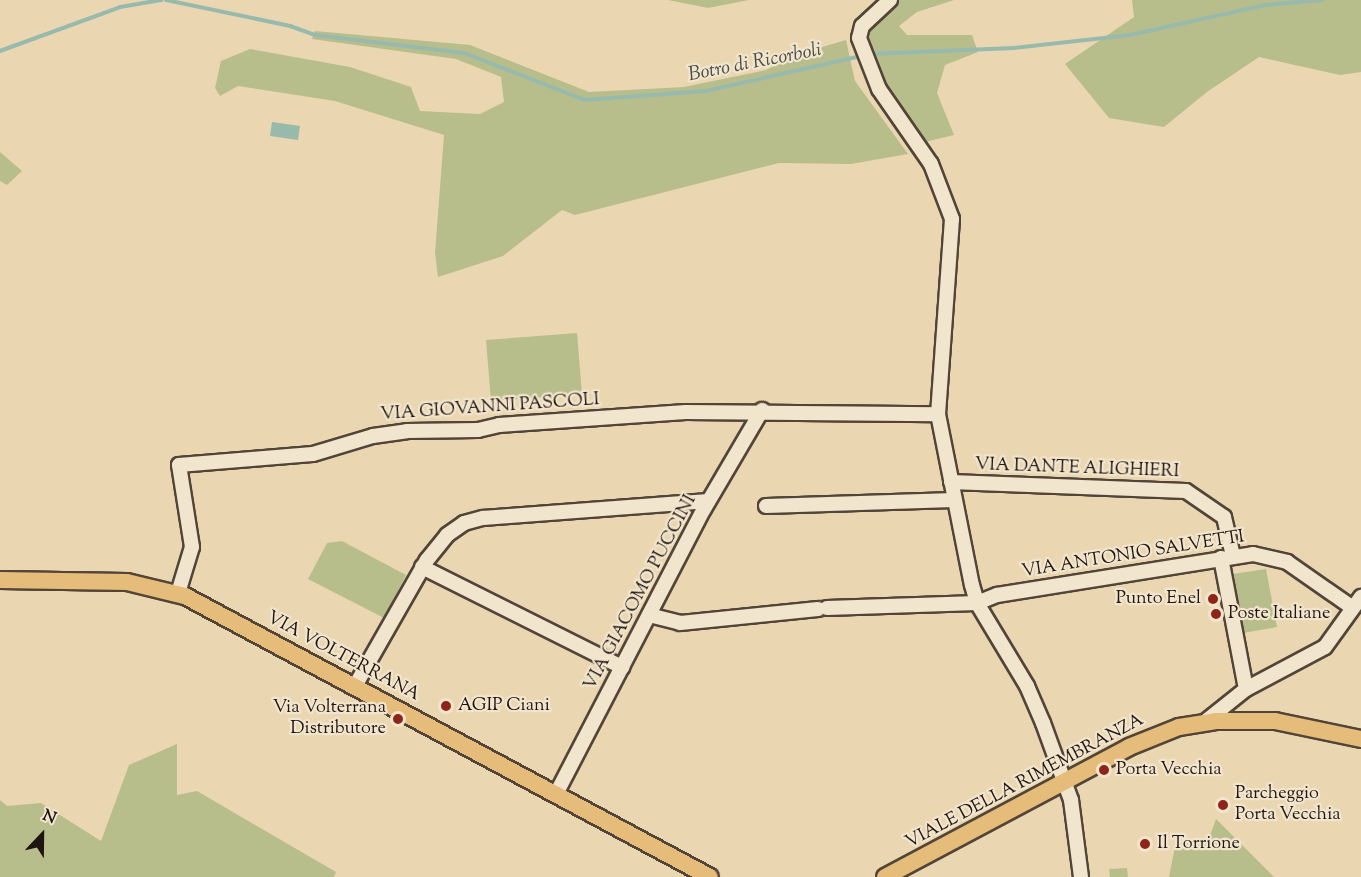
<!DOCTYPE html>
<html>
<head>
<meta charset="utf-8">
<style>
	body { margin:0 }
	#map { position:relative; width:1361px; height:877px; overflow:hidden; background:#ead7b2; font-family:"Sorts Mill Goudy",serif }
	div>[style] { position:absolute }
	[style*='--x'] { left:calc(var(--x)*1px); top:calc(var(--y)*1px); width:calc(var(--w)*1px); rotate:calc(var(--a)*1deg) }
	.green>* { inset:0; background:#b7be8c }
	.water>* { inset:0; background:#98baad }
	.stream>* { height:4px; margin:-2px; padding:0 2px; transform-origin:2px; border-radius:2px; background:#98baad }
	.roads { filter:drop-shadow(2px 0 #524538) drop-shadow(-2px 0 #524538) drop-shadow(0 2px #524538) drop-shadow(0 -2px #524538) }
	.minor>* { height:14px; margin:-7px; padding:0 7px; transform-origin:7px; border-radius:7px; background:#f1e5cd }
	.major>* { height:16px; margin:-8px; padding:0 8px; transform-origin:8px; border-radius:8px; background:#e5bc79 }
	.dots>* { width:16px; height:16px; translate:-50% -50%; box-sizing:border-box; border:3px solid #f1e5cd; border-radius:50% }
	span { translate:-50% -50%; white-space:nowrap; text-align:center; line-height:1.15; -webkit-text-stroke:4.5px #f1e5cd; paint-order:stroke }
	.street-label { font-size:18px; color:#201410 }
	.poi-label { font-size:18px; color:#201410 }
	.right { translate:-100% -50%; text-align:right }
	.left { translate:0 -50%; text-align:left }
	.water-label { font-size:20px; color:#4a4e47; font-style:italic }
	.north { position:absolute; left:12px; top:805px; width:60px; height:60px; -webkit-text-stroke:4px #f1e5cd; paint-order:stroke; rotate:22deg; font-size:16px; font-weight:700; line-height:24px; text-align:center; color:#201410 }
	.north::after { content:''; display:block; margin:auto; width:21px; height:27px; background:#201410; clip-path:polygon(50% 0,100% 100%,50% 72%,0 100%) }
</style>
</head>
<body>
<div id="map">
	<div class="green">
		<div style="clip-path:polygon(668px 0,749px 0,708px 8px)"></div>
		<div style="clip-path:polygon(899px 0,954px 0,917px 12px,899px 26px,907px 35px,972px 35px,978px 52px,945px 65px,937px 93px,954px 135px,925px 142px,879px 73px,865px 40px,868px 29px)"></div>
		<div style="clip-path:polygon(1132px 0,1361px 0,1361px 72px,1340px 75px,1259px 57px,1207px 92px,1164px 127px,1109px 118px,1065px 64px,1134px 17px)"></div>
		<div style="clip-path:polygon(315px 31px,470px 45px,589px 92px,684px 87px,766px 70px,795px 55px,846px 40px,855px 81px,908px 154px,851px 164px,779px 163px,575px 215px,562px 210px,503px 256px,438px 277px,435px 253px,444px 135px,335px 101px,238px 86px,220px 96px,215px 88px,221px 61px,250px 49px,350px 67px,411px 87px,420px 111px,480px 114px,504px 102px,501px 77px,456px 59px,312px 39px)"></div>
		<div style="clip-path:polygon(0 152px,22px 171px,7px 185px,0 181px)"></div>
		<div style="clip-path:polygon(577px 333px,582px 394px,491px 401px,486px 340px)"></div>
		<div style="clip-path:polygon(342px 541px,406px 575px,384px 618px,308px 579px,327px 543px)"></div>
		<div style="clip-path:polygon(1266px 569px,1277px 627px,1243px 633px,1233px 574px)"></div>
		<div style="clip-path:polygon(177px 744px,177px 795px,197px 791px,336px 872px,334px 877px,0 877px,0 800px,7px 806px,41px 803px,101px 841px,129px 765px)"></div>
		<div style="clip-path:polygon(1216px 819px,1274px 877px,1135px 877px,1169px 877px,1176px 842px,1207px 844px)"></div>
		<div style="clip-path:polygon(1127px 868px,1128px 877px,1110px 877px,1109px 869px)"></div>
	</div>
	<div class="water">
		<div style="clip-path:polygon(272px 122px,300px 126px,298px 140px,270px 136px)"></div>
	</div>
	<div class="stream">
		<div style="--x:166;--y:0;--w:127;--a:11.8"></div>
		<div style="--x:290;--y:26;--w:27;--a:20"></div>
		<div style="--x:315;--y:35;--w:150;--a:6.9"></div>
		<div style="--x:464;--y:53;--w:130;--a:21.2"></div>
		<div style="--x:585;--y:100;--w:121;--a:-4.3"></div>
		<div style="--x:706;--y:91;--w:159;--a:-12.7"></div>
		<div style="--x:0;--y:51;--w:128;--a:-20.1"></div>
		<div style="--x:120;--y:7;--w:42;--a:-9.7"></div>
		<div style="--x:869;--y:54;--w:145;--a:-2.4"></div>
		<div style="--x:1014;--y:48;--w:117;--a:-6.4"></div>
		<div style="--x:1130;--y:35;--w:138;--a:-12.5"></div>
		<div style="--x:1265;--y:5;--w:57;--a:-5"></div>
	</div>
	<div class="roads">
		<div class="minor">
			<div style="--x:890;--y:0;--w:38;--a:137"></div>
			<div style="--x:862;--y:26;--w:12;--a:104"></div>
			<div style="--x:859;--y:38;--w:55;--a:68.6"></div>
			<div style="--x:879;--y:89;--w:91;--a:55.3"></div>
			<div style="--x:931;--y:164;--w:59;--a:69.1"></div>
			<div style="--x:952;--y:219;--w:196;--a:94.1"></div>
			<div style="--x:938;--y:414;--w:174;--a:78.8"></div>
			<div style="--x:972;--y:585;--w:19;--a:74"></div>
			<div style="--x:977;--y:603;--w:97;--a:58.9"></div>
			<div style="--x:1027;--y:686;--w:40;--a:66.6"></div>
			<div style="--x:1043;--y:723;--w:82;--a:70"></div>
			<div style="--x:1071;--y:800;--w:78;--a:82.6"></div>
			<div style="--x:951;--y:482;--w:235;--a:2.2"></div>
			<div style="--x:1186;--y:491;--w:46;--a:34.4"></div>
			<div style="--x:1224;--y:517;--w:40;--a:77"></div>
			<div style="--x:766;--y:506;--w:188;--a:-1.8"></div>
			<div style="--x:1221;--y:558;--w:133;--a:79.2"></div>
			<div style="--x:422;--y:567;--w:224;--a:26.6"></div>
			<div style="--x:178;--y:593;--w:48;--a:-73.1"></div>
			<div style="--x:192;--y:547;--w:83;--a:-99"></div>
			<div style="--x:179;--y:465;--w:134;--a:-4.7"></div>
			<div style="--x:313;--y:454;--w:63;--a:-16.7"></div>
			<div style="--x:373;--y:436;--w:34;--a:-8"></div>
			<div style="--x:407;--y:431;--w:71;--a:-0.8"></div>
			<div style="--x:478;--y:430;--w:22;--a:-13"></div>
			<div style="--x:499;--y:425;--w:187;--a:-4"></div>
			<div style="--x:686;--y:412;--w:252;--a:0.5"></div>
			<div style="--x:827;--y:608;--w:150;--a:-1.9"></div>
			<div style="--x:977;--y:603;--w:22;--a:-22"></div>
			<div style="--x:997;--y:595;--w:259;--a:-9.1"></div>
			<div style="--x:1253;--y:554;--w:35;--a:13"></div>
			<div style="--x:1287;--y:562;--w:80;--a:34.9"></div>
			<div style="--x:649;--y:615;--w:32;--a:14"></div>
			<div style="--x:680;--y:623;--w:139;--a:-5.8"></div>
			<div style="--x:355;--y:686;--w:145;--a:-60.3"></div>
			<div style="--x:427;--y:560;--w:32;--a:-51"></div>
			<div style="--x:447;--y:535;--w:21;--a:-35"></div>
			<div style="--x:464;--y:523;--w:20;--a:-15"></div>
			<div style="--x:483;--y:518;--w:226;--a:-4.3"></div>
			<div style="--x:1206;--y:721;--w:51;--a:-38.7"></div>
			<div style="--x:1246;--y:689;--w:89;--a:-28"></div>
			<div style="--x:1325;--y:647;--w:62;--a:-54.2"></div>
			<div style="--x:556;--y:794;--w:321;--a:-62.6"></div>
			<div style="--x:704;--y:509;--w:115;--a:-59.6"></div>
		</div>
		<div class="major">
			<div style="--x:0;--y:580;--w:127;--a:0.9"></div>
			<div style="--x:127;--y:582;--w:60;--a:13.6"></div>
			<div style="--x:185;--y:596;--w:595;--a:28.16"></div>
			<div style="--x:885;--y:877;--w:276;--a:-28"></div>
			<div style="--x:1129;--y:747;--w:54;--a:-21.8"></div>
			<div style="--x:1179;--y:727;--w:36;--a:-9"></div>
			<div style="--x:1215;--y:721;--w:60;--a:0"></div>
			<div style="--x:1275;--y:721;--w:88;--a:11.8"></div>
		</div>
	</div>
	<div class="dots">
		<div style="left:1213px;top:599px;background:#8f2418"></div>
		<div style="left:1216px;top:614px;background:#8f2418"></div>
		<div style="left:446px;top:706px;background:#8f2418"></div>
		<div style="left:398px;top:719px;background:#8f2418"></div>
		<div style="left:1104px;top:770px;background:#8f2418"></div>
		<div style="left:1223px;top:805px;background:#8f2418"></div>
		<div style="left:1145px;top:844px;background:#8f2418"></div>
	</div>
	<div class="street-label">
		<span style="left:490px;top:408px;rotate:-4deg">VIA GIOVANNI PASCOLI</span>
		<span style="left:1077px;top:469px;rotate:2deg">VIA DANTE ALIGHIERI</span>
		<span style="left:1133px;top:555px;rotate:-9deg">VIA ANTONIO SALVETTI</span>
		<span style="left:641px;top:593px;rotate:-62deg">VIA GIACOMO PUCCINI</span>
		<span style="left:343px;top:657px;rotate:28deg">VIA VOLTERRANA</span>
		<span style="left:1025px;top:782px;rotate:-28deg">VIALE DELLA RIMEMBRANZA</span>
	</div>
	<div class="poi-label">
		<span class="right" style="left:1201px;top:599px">Punto Enel</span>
		<span class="left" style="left:1228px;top:614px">Poste Italiane</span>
		<span class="left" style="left:458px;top:706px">AGIP Ciani</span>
		<span class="right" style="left:386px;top:719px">Via Volterrana<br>Distributore</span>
		<span class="left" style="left:1116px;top:770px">Porta Vecchia</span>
		<span class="left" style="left:1235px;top:805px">Parcheggio<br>Porta Vecchia</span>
		<span class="left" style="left:1157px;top:844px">Il Torrione</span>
	</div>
	<div class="water-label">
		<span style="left:755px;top:63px;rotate:-11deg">Botro di Ricorboli</span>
	</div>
	<div class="north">N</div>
</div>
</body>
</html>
